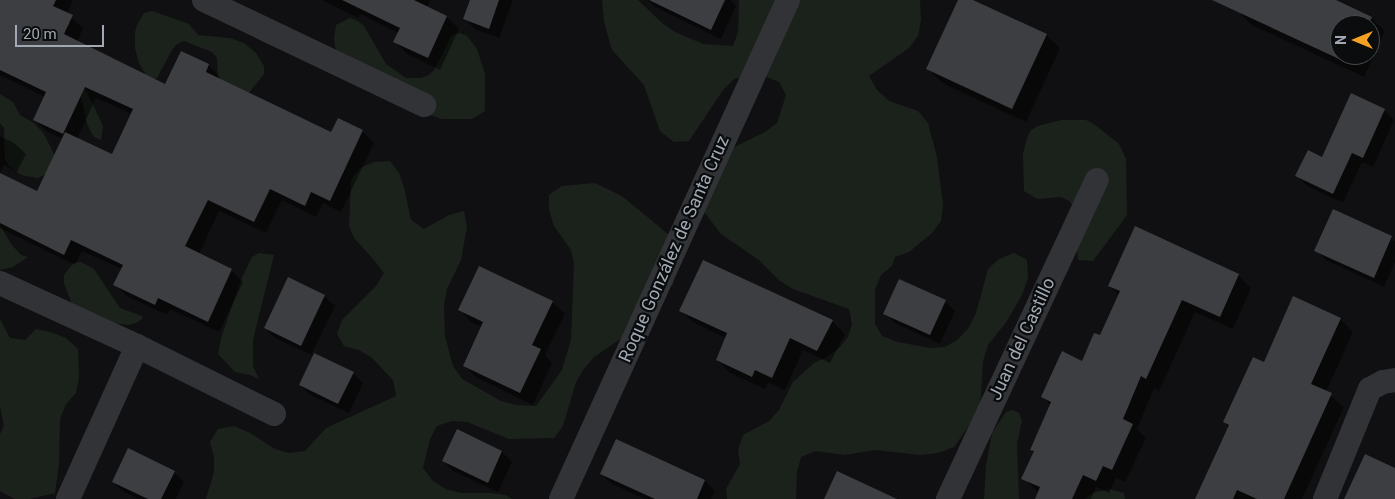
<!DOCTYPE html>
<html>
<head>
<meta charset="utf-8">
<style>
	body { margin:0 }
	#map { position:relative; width:1395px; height:499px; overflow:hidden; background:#101012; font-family:Roboto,sans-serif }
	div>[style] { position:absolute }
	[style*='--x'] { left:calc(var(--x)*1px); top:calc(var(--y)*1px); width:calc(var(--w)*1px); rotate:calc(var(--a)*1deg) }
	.green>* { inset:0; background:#1b221b }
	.shadow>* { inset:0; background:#0007 }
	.building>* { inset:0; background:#3c3e42 }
	.street>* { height:24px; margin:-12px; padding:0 12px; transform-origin:12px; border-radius:12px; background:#313337 }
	span { translate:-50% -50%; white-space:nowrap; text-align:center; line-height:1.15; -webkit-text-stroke:4.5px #0b0c0d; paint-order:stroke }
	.street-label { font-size:18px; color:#a1a8b3 }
	.north { position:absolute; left:1330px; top:15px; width:50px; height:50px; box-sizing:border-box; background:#0b0c0d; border:1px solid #474a4f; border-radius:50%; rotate:270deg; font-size:14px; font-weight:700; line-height:20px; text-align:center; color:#a1a8b3 }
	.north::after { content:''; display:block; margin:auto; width:18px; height:22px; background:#f5a125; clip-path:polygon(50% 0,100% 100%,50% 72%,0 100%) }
	.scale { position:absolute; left:15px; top:25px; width:89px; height:22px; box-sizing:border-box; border:2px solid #a1a8b3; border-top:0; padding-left:6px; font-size:15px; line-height:18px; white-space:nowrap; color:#a1a8b3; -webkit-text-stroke:4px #0b0c0d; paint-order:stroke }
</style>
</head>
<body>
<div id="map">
	<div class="green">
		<div style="clip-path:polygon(602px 0,638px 0,662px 23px,675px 32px,703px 44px,733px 46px,738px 32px,739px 0,920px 0,921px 20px,918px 36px,909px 48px,869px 76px,877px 90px,889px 101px,918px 111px,928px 123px,937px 157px,943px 205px,941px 221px,932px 233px,909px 252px,895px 257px,892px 266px,881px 275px,875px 290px,875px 324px,882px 336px,898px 342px,930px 348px,945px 347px,957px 340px,968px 329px,976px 313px,988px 269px,999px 259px,1014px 253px,1027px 260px,1028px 277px,1023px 293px,1007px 321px,988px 345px,983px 361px,980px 410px,954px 447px,938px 453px,921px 455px,875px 450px,845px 455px,816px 451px,801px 457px,797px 472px,796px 499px,727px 499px,726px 489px,740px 464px,738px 450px,743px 435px,769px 421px,779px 410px,793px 382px,814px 363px,827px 357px,839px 348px,848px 337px,852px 324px,849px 309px,793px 289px,780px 281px,759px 260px,721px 234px,695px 200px,710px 159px,765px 132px,777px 123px,786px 95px,779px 82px,764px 76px,749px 76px,734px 79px,723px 90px,689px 141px,674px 142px,660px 131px,644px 85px,612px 50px,604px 22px)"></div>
		<div style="clip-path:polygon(152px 11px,189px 24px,198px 35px,230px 38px,244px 43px,256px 53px,264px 66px,264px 74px,248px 94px,218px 81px,217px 58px,212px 52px,184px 41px,177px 44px,172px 50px,157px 78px,149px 80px,139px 63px,135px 48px,135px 32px,137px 25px,144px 13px)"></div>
		<div style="clip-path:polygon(350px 18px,358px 21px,364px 26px,386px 64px,406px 78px,421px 78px,429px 75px,434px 70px,452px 35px,460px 33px,467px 36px,477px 49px,485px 74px,485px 111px,472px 119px,442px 119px,433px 116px,337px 56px,334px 40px,336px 25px)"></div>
		<div style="clip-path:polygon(84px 86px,103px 126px,101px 140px,94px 137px,87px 124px,82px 100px,79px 94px)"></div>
		<div style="clip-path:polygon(0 94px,13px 102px,20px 115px,34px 123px,44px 134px,54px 154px,52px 171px,38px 178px,21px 175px,9px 166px,5px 159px,4px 128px,0 123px)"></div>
		<div style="clip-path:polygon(1061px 120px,1086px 120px,1094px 124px,1119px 144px,1126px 159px,1127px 215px,1093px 261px,1078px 260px,1074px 207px,1069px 201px,1061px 197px,1037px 199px,1024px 191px,1023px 153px,1027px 138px,1031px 130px,1038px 126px)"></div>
		<div style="clip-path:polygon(390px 161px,399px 173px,404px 187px,411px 220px,424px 229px,449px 215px,464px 211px,467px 227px,461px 260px,447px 289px,444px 305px,445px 336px,453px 366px,462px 379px,501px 401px,516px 405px,536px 406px,562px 370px,571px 340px,574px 264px,571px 250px,554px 226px,549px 210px,549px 195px,562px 186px,595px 183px,622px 196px,668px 234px,675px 252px,676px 269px,673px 285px,661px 294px,619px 340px,594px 357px,583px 370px,576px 382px,563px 426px,554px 438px,509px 439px,467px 422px,452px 421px,437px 426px,430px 439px,423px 468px,433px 481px,446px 489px,461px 493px,491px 493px,506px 495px,512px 499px,206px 499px,214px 472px,214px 457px,210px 442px,218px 429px,234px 426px,250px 433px,275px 449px,289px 453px,305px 451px,326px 428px,396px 396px,393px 380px,372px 358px,359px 350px,344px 346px,337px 334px,342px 320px,376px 286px,384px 273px,374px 260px,354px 238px,349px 226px,351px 180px,360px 168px,374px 162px)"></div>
		<div style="clip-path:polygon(0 225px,11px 244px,21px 255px,28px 257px,13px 267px,0 270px)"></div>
		<div style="clip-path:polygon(259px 253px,274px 255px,253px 340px,253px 366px,259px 379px,250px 375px,235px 372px,218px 354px,221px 338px,241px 280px,252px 257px)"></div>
		<div style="clip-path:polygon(81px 262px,94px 269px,120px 308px,142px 316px,142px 319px,136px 323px,128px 325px,106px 322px,73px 307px,64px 283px,64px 275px,73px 263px)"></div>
		<div style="clip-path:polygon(0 319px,10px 338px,25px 340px,36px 329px,50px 332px,66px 338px,78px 349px,79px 379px,76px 393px,66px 404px,60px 419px,59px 464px,55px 493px,30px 499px,15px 499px,0 491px,0 434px,4px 426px,0 406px)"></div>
		<div style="clip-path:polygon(1013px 410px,1019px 413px,1022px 421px,1017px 443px,1019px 499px,984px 499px,986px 465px,992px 433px,1006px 412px)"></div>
		<div style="clip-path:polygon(1109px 489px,1124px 493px,1125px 499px,1085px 499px,1093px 493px)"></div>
	</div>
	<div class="shadow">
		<div style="clip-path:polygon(evenodd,2px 0,73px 0,67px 14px,83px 28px,77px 42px,166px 86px,182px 52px,209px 66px,220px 77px,219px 79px,332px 133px,362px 131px,374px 143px,341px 212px,323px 203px,316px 217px,282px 200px,266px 233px,219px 211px,199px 254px,231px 270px,243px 282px,219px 332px,170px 309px,167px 315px,127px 296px,115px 285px,122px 269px,82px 251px,75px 265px,0 228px,0 175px,37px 193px,63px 139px,46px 131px,35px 120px,45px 97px,0 75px,2px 0,96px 98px,132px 114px,113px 156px,77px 139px,96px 98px)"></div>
		<div style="clip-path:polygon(322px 0,430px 0,427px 8px,447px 17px,459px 29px,440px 70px,407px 54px,395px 41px,399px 33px,360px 14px,358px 18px)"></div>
		<div style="clip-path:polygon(472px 0,513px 0,499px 38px,475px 29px,465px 19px)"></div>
		<div style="clip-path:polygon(648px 0,730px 0,736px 6px,721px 39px,655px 7px)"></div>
		<div style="clip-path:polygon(960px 0,970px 0,1046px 35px,1060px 48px,1026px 122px,942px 83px,928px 69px)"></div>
		<div style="clip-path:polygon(evenodd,1243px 0,1333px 0,1371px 18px,1385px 31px,1364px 77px,1252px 25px,1238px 11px,1243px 0,1340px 25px,1370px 25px,1370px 55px,1340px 55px,1340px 25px)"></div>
		<div style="clip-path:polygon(1384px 110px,1394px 120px,1373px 167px,1362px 162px,1343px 203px,1307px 186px,1297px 176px)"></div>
		<div style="clip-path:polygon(0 136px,14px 143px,26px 154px,17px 172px,4px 165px,0 174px)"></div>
		<div style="clip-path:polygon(1334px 211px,1395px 241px,1395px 262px,1384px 287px,1326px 260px,1316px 250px)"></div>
		<div style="clip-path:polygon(1238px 275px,1251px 288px,1233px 329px,1195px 312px,1159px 391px,1154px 388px,1137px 429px,1146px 438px,1125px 482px,1116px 478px,1109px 493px,1096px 487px,1091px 499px,1036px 499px,1039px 493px,1023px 478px,1035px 453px,1031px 449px,1051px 406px,1043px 397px,1083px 362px,1101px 337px,1120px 296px,1109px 285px)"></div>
		<div style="clip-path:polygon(324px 296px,335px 306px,312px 353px,353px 373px,363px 383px,349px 413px,310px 395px,300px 385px,314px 356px,275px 338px,265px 328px)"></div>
		<div style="clip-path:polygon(945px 301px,955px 311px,940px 344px,895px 323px,885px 313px)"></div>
		<div style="clip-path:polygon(552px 302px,565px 314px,545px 355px,552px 363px,533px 405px,476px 377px,464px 365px,482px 327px,471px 322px,459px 309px)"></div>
		<div style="clip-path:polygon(681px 310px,832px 321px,845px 334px,830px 363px,803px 350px,785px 390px,768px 382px,765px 389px,730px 373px,717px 360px,726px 338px,694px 323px)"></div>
		<div style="clip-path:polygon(1340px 319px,1353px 332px,1326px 392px,1344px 407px,1302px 499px,1196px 499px,1229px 427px,1224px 422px,1264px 363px)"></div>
		<div style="clip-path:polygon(458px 431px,502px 452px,512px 462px,498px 492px,453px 471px,443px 461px)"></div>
		<div style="clip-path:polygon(616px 441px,705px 481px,715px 491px,711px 499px,645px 499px,612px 484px,601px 474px)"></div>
		<div style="clip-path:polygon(174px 472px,184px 482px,176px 499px,139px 499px,124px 492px,113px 482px)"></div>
	</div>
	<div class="building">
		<div style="clip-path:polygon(0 0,56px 0,53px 6px,73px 15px,64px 34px,165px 84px,181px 51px,209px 64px,206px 72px,331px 132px,338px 118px,363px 130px,330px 201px,311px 192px,305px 206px,270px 189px,254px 222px,208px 200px,185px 246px,232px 269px,208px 322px,158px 298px,155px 305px,113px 285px,123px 265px,71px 240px,64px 255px,0 223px,0 173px,37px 191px,65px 132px,112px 154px,133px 109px,85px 87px,63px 134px,33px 120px,46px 92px,0 70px)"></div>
		<div style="clip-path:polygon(342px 0,414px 0,447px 16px,428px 58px,393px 42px,400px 28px)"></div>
		<div style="clip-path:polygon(470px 0,499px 0,489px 29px,463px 19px)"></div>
		<div style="clip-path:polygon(649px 0,725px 0,711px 30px)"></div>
		<div style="clip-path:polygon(958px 0,973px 0,1047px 34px,1012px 109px,926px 69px)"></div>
		<div style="clip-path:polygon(1212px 0,1336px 0,1372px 17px,1368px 25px,1340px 25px,1340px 55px,1355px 55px,1350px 64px)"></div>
		<div style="clip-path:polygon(1351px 93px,1385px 109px,1363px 158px,1352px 153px,1333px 194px,1295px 176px,1308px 150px,1322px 157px)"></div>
		<div style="clip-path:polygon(1333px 209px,1392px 236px,1374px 278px,1314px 251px)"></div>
		<div style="clip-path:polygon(1135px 226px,1239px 274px,1220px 317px,1182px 300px,1146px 379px,1141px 376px,1123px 419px,1133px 424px,1112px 470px,1103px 466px,1096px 481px,1083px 475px,1072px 499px,1035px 499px,1040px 487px,1021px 479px,1034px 451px,1030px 450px,1051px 402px,1041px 397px,1062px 351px,1082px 361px,1094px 333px,1100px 335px,1120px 291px,1108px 286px)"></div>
		<div style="clip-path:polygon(703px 260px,833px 320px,817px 351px,790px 338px,772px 378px,755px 370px,752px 377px,716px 360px,727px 333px,679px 311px)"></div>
		<div style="clip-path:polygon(479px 266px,553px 301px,532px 345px,541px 349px,520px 393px,463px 366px,483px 322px,458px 310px)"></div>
		<div style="clip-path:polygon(288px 277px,325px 295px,301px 346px,264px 328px)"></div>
		<div style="clip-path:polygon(899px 279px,946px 300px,930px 335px,883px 314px)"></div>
		<div style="clip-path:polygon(1293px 296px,1341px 318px,1311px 384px,1332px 393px,1284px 499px,1257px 499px,1237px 490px,1233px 499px,1195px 499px,1229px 425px,1223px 422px,1253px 357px,1264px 362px)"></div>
		<div style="clip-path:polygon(314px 353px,354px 372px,338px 404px,299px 385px)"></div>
		<div style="clip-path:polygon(457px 429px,502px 451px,488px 483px,442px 461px)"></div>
		<div style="clip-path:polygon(616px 439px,705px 480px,697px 499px,655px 499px,600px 474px)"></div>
		<div style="clip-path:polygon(128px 448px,175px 471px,161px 499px,148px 499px,112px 482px)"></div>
		<div style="clip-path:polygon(1365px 454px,1395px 468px,1395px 499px,1344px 499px)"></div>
		<div style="clip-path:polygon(837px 471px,897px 499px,824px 499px)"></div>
	</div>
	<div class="street">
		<div style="--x:204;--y:0;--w:244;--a:25.5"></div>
		<div style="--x:0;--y:283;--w:151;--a:24.7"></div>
		<div style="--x:137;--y:346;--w:153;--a:26.4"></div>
		<div style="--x:68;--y:499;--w:168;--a:-65.7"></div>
		<div style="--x:561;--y:499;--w:548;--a:-65.54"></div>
		<div style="--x:948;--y:499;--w:352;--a:-65"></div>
		<div style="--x:1325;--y:499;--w:119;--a:-67.8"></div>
		<div style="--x:1370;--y:389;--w:15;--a:-28"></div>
		<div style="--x:1383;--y:382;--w:12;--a:-9"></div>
	</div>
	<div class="street-label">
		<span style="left:674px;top:249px;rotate:-66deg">Roque González de Santa Cruz</span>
		<span style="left:1022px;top:339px;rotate:-65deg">Juan del Castillo</span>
	</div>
	<div class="north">N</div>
	<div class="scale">20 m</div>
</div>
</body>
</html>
